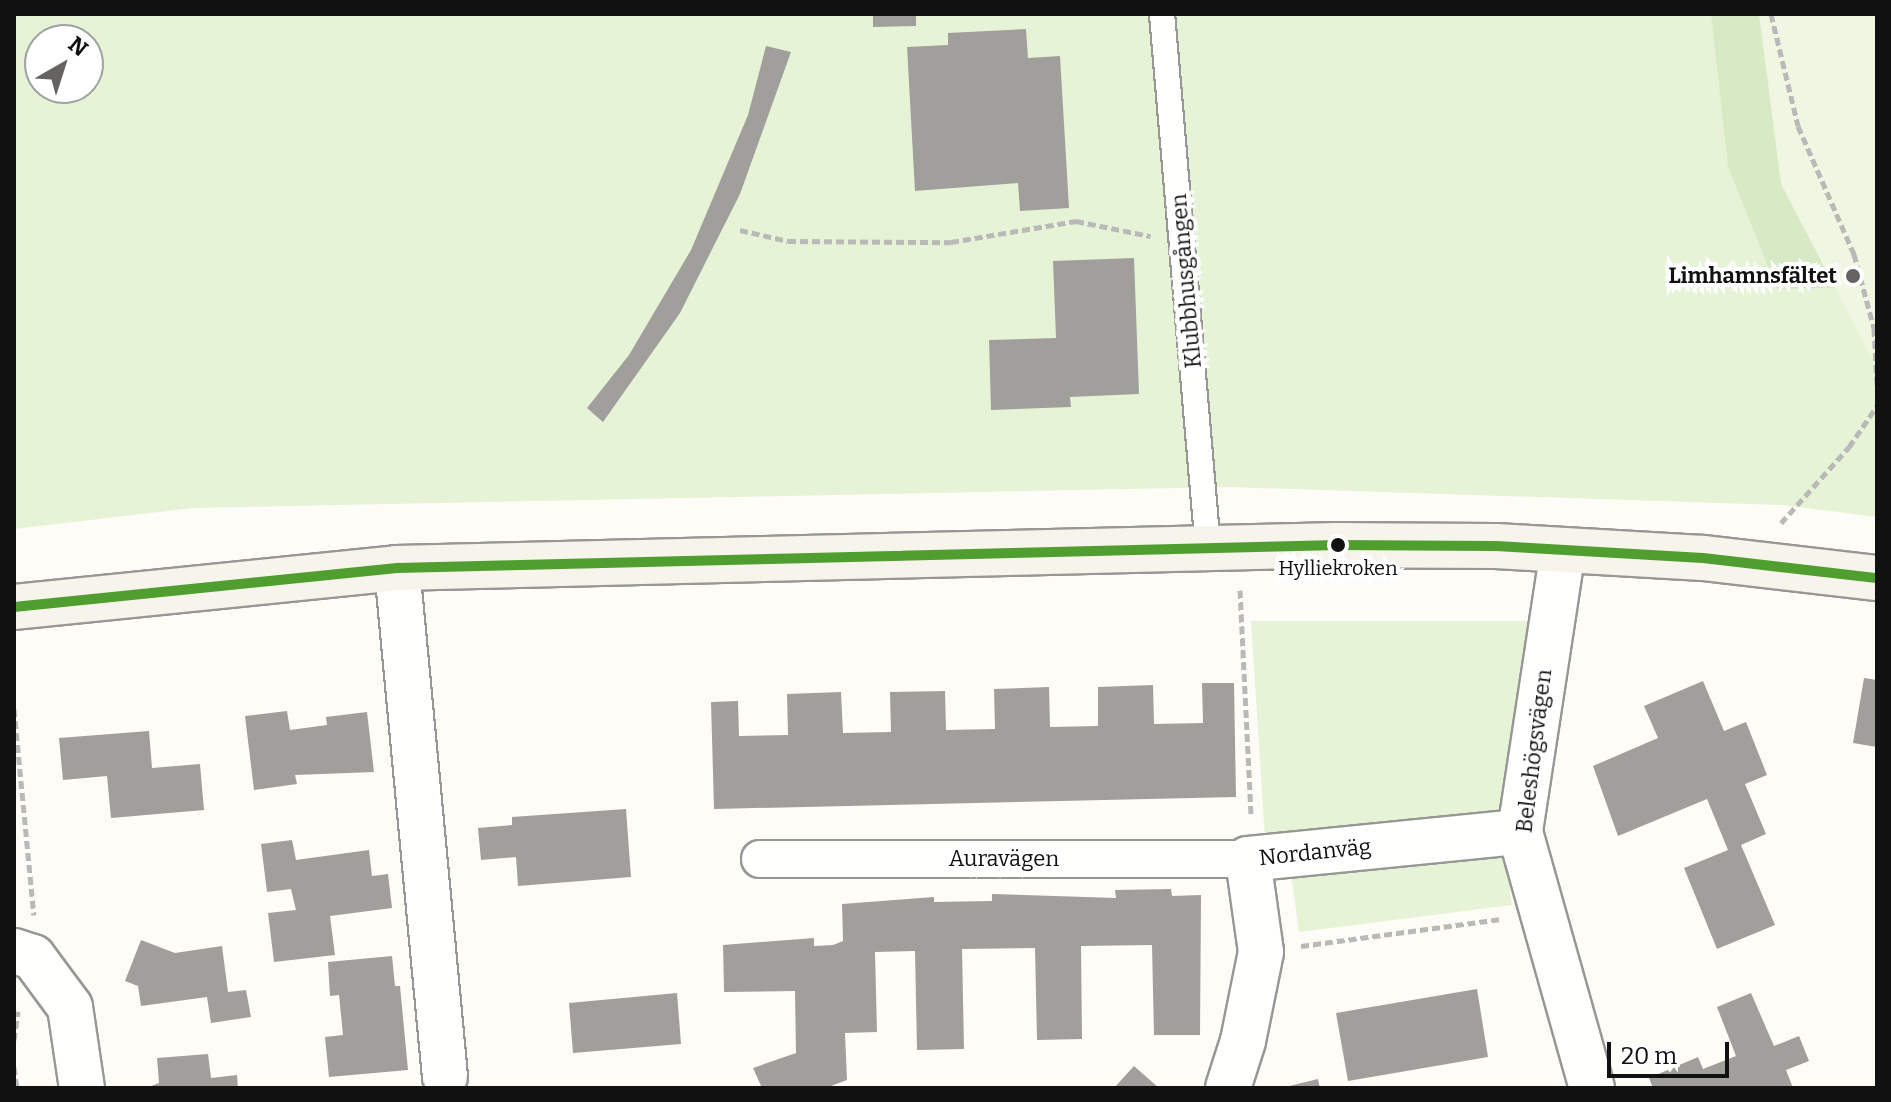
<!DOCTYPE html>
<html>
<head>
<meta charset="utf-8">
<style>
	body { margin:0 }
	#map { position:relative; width:1891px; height:1102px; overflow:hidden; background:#fdfcf7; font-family:Bitter,serif }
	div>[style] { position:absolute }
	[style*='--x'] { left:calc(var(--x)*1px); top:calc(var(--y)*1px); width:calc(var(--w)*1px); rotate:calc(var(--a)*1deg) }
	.green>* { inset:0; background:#e7f3d7 }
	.forest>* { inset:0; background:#d8eac5 }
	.pitch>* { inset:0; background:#f0f6e1 }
	.building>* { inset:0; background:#a19f9c }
	.path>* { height:5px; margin-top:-2.5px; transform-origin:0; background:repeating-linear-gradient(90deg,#b9b9b8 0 8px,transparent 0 12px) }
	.roads { filter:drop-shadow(2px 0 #979795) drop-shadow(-2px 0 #979795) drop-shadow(0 2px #979795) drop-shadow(0 -2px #979795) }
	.service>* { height:24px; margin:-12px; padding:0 12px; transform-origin:12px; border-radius:12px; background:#fffffe }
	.pedestrian>* { height:36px; margin:-18px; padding:0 18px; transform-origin:18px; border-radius:18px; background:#fffffe }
	.minor>* { height:44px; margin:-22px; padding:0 22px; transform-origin:22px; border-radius:22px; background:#fffffe }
	.secondary>* { height:44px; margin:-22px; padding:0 22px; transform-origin:22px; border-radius:22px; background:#f6f4eb }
	.bus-1>* { height:10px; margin:-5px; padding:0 5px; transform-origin:5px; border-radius:5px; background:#509e2f }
	.dots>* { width:22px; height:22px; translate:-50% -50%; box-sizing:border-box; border:4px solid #fff; border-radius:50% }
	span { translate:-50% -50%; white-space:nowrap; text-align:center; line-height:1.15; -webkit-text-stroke:8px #fff; paint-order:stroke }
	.bus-label { font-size:20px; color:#111 }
	.poi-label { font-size:22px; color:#111; font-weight:700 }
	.right { translate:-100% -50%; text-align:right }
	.street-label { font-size:22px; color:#111 }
	.frame { position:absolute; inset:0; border:16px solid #111; pointer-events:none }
	.north { position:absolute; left:24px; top:24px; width:80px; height:80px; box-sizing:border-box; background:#fff; border:2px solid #a0a0a0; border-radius:50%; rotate:39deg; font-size:22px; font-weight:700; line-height:32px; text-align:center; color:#111 }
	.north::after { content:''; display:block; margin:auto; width:28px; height:36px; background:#646362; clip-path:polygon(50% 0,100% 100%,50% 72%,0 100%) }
	.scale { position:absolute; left:1607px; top:1042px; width:122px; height:36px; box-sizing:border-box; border:4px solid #111; border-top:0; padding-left:10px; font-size:24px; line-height:28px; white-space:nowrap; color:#111; -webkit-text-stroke:6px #fff; paint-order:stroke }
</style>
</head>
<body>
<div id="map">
	<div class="green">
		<div style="clip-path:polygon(evenodd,14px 14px,1877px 14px,1877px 517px,1783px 505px,1228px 487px,193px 508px,14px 529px,14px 14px,40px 40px,88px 40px,88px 88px,40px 88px,40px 40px)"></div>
		<div style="clip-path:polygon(1251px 621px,1530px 621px,1503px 816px,1265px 838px)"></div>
		<div style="clip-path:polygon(1505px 846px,1512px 905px,1299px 932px,1291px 873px)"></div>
	</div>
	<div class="forest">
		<div style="clip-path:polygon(1711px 14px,1857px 14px,1877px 55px,1877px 287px,1777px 289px,1728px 167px)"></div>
	</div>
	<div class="pitch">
		<div style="clip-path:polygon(1759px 14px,1877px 14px,1877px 368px,1781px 184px)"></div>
	</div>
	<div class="building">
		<div style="clip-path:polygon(873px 14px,916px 14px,916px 26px,873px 27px)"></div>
		<div style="clip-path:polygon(1026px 29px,1028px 58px,1060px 56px,1069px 208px,1020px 211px,1018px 183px,915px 191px,907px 47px,948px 45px,948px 33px)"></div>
		<div style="clip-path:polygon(766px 46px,791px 52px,740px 194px,680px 313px,603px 422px,587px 408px,629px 355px,691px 250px,748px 115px)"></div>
		<div style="clip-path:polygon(1134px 258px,1139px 394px,1070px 397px,1071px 407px,991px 410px,989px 340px,1056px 338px,1053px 261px)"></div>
		<div style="clip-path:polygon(1864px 678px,1877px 680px,1877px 747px,1853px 743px)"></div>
		<div style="clip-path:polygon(1703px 681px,1724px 731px,1746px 722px,1767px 775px,1745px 784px,1766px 834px,1741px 845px,1775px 925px,1717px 949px,1684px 868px,1728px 850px,1707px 799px,1618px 836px,1593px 766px,1658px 738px,1644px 706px)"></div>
		<div style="clip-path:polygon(1202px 683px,1234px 683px,1236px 797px,714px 809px,711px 702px,738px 701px,739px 736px,788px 735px,787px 694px,841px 692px,843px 733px,891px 732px,890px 692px,945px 691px,946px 730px,995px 729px,994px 689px,1049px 687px,1050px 727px,1098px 726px,1098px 687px,1153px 685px,1154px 724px,1203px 723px)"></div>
		<div style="clip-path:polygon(287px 711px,290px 730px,327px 725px,326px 717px,367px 712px,374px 772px,295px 775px,297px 784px,254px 790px,245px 716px)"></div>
		<div style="clip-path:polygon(149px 731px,152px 768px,200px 764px,204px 810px,111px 818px,107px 776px,63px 780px,59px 738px)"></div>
		<div style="clip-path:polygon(626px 809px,631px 877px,518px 886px,516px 857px,481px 860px,478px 828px,512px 825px,512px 817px)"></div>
		<div style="clip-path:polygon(292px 840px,296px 860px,369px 850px,372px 876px,388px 874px,392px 908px,330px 916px,335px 955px,274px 962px,268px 913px,296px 910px,291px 889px,267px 892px,261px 844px)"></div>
		<div style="clip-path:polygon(1171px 889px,1172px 896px,1201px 895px,1200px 1035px,1154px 1035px,1152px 945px,1081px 946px,1082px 1039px,1037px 1040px,1035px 948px,962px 949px,964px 1049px,917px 1050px,915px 951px,875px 952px,877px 1032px,845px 1033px,847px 1080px,826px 1088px,762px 1088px,753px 1068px,796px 1053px,795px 991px,724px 992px,723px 945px,814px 938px,814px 946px,833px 945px,843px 941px,842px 904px,934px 897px,934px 902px,992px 901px,992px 894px,1116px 898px,1115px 890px)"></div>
		<div style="clip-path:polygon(141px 940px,175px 953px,222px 946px,228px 992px,246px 990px,251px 1017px,211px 1023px,207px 997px,141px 1006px,138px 986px,125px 981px)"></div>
		<div style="clip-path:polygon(392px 956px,395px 986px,400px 986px,408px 1070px,329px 1077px,325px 1037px,343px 1035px,339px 995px,330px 996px,328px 962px)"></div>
		<div style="clip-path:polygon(1477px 989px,1488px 1057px,1348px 1081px,1336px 1013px)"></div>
		<div style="clip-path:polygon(677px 993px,681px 1044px,573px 1053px,569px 1003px)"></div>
		<div style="clip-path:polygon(1751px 993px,1774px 1046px,1799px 1036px,1809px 1061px,1786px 1070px,1793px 1088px,1653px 1088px,1649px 1078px,1698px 1057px,1703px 1069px,1736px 1056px,1717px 1007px)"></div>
		<div style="clip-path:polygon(208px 1054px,211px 1078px,237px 1075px,238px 1088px,146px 1088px,159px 1083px,157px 1058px)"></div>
		<div style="clip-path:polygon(1134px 1066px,1159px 1088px,1114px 1088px)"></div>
		<div style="clip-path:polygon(1318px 1079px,1320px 1088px,1285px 1088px,1285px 1087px)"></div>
	</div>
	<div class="path">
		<div style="--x:1771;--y:14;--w:115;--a:76.4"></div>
		<div style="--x:1798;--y:126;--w:140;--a:66.4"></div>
		<div style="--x:1854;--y:254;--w:77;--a:74.9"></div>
		<div style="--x:1874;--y:328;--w:57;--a:87"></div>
		<div style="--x:740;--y:230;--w:49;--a:12.9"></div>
		<div style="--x:788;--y:241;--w:163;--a:0.4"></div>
		<div style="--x:951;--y:242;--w:127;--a:-9.5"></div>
		<div style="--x:1076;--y:221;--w:76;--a:11.5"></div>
		<div style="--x:1781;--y:523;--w:102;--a:-48.2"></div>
		<div style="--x:1849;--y:447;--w:50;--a:-55.7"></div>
		<div style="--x:1240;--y:590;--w:226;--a:87.2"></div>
		<div style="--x:14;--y:709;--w:207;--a:84.5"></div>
		<div style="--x:1301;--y:946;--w:202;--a:-7.7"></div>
		<div style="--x:14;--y:1040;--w:29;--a:-82"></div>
		<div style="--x:14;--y:1067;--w:21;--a:82"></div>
	</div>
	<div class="roads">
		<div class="service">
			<div style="--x:1162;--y:14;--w:536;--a:85.08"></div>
		</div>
		<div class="pedestrian">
			<div style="--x:760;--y:859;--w:488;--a:0"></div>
		</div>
		<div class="minor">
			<div style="--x:1563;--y:550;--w:285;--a:98.7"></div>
			<div style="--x:1520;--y:832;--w:266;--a:74.3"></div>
			<div style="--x:397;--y:568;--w:511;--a:84.61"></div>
			<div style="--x:14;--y:951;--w:20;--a:18"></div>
			<div style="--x:33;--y:957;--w:62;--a:53.5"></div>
			<div style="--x:70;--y:1007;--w:82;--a:81.6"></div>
			<div style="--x:1228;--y:1088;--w:49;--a:-72.3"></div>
			<div style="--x:1243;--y:1041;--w:91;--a:-78.6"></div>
			<div style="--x:1261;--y:952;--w:94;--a:-98"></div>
			<div style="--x:1248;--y:859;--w:273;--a:-5.7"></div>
		</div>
		<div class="secondary">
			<div style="--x:14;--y:607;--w:385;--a:-5.8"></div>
			<div style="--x:397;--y:568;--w:941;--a:-1.4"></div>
			<div style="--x:1338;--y:545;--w:158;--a:0.4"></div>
			<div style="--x:1496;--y:546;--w:207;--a:3.3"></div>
			<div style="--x:1703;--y:558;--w:175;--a:6.6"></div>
		</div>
	</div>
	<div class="bus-1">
		<div style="--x:14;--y:607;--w:385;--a:-5.8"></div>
		<div style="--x:397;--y:568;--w:941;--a:-1.4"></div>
		<div style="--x:1338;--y:545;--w:158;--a:0.4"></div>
		<div style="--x:1496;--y:546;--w:207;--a:3.3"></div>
		<div style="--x:1703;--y:558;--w:175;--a:6.6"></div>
	</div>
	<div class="dots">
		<div style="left:1853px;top:276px;background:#646362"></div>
		<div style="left:1338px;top:545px;background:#111"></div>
	</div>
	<div class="bus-label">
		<span style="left:1338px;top:568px">Hylliekroken</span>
	</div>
	<div class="poi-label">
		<span class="right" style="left:1837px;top:276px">Limhamnsfältet</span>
	</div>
	<div class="street-label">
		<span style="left:1186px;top:281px;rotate:-95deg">Klubbhusgången</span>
		<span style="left:1534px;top:751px;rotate:-83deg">Beleshögsvägen</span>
		<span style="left:1315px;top:852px;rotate:-6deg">Nordanväg</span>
		<span style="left:1004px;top:859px">Auravägen</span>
	</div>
	<div class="frame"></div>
	<div class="north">N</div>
	<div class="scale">20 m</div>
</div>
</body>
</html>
